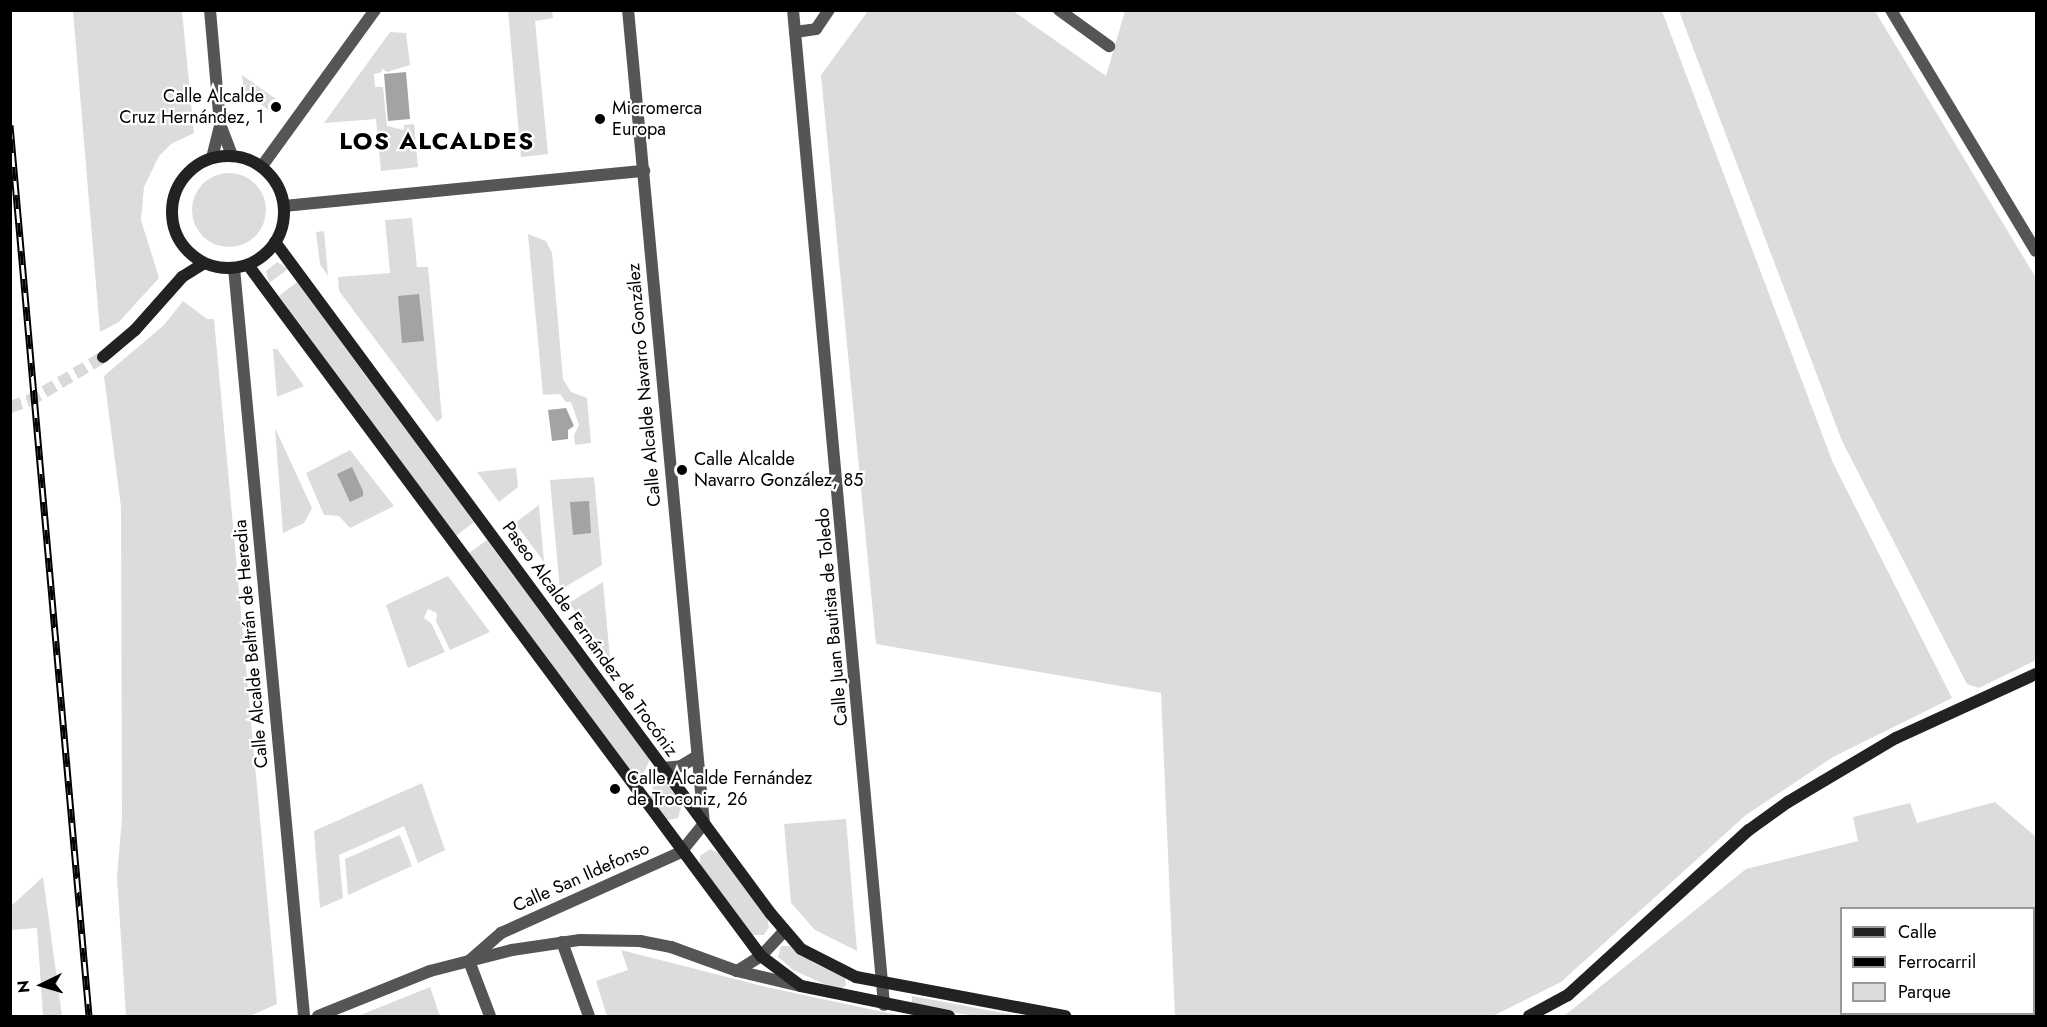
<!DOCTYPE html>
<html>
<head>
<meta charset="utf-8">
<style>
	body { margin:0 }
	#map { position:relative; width:2047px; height:1027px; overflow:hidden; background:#fff; font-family:Jost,sans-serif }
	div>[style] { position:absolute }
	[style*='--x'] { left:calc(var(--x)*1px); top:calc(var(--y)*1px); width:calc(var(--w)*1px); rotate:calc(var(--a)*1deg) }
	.green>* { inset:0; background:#dcdcdc }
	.round { border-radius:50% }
	.water>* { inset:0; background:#a3a3a3 }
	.secondary-tunnel>* { height:12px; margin-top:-6px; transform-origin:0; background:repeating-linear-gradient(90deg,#d9d9d9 0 12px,transparent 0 18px) }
	.minor>* { height:12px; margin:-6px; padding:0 6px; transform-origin:6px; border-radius:6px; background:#555 }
	.tertiary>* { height:12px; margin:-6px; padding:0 6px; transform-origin:6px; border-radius:6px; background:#555 }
	.secondary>* { height:12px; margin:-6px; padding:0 6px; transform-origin:6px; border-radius:6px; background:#222 }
	.secondary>.ring { margin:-6px; padding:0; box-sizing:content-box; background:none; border:12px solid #222; border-radius:50% }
	.rail>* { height:7px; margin-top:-3.5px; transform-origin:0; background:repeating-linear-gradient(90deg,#fff 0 14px,#000 0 28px); box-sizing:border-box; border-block:2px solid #000 }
	.dots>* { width:16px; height:16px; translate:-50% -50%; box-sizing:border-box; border:3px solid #fff; border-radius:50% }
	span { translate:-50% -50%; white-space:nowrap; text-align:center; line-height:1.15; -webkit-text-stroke:4.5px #fff; paint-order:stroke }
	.poi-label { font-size:18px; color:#000 }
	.right { translate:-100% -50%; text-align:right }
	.left { translate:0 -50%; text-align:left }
	.street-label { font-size:18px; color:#000 }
	.district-label { font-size:24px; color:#000; font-weight:700; letter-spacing:1.5px }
	.frame { position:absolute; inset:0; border:12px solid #000; pointer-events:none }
	.legend { position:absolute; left:1840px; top:907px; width:195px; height:108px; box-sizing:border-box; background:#fff; border:2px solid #999; margin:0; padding:8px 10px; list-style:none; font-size:18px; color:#000 }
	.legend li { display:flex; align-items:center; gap:12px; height:30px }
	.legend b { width:30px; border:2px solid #999 }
	.north { position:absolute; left:12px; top:955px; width:60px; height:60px; -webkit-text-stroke:4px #fff; paint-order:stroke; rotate:265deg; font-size:16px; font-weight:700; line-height:24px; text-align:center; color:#000 }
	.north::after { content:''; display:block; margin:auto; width:21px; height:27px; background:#000; clip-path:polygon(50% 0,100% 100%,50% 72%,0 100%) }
</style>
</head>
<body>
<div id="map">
	<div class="green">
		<div style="clip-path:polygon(73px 11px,182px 11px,194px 133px,171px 144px,159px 156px,144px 187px,141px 220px,159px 278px,119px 322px,100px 332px)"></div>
		<div style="clip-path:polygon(508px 11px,552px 11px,553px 18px,535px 21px,548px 154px,521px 157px)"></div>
		<div style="clip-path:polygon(868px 11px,1013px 11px,1106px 76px,1125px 11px,1662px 11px,1833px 463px,1952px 698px,1833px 757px,1746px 815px,1561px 982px,1493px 1016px,1175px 1016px,1161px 693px,876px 644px,821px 75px)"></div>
		<div style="clip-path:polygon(1679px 11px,1875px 11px,2036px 278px,2036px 660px,1979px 688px,1967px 684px,1842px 441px)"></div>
		<div style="clip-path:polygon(390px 32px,406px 33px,410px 65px,387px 72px,381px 68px,382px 72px,374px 74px,375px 87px,383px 87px,387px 126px,404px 130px,404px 125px,414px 124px,418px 167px,381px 171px,376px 119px,324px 123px)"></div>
		<div style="clip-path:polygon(242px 75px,279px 101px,271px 112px,244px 91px)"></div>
		<div class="round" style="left:192px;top:173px;width:74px;height:74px"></div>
		<div style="clip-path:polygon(412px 218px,417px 267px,428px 267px,442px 418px,437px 422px,339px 291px,338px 277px,390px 273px,385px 220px)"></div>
		<div style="clip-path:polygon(324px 231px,328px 276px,320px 264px,316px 232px)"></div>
		<div style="clip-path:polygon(528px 234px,546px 241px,552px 253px,563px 379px,571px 392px,587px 398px,591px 443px,575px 445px,574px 435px,579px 425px,571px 402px,566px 402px,560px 394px,543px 395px)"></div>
		<div style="clip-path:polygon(277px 262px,288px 269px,269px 283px,266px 271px)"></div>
		<div style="clip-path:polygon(297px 282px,474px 522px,456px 536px,279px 296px)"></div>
		<div style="clip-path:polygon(183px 301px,207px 319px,214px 319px,277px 1004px,250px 1016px,126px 1016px,117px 877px,122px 818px,121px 507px,104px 376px,164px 325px)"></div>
		<div style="clip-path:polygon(273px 349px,277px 349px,304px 386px,277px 397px)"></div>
		<div style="clip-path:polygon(275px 428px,312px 508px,304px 523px,283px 533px)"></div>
		<div style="clip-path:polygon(350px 450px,394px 506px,350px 528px,339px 516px,324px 515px,306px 473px)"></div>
		<div style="clip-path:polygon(516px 468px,518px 487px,499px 502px,477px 472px)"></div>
		<div style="clip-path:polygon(594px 477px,602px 565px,560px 590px,550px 480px)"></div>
		<div style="clip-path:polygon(539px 505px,544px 562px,515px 523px)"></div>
		<div style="clip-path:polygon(487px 540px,650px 759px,639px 784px,469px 553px)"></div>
		<div style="clip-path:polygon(448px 576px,490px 632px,450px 650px,436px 621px,437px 613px,428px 609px,424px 618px,431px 623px,445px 652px,408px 668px,386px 605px)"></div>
		<div style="clip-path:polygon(603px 582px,610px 659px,569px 603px)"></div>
		<div style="clip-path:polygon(659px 773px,682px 804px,678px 818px,667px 820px,649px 797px)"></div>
		<div style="clip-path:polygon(422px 783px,445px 850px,418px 863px,404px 826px,339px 855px,343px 898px,320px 908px,314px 831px)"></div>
		<div style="clip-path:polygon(evenodd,1995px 802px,2036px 837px,2036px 1016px,1564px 1016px,1746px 869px,1858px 841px,1853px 817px,1910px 803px,1917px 823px,1995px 802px,1842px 908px,2034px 908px,2034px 1014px,1842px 1014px,1842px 908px)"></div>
		<div style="clip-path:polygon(846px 819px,857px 951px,815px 930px,791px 903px,784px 824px)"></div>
		<div style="clip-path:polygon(400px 835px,412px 866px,348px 895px,345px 859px)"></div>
		<div style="clip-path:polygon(710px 849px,720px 854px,767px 918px,769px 927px,764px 935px,750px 935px,700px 868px,700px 856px)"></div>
		<div style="clip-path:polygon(43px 877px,62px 1016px,43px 1016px,37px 928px,11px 930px,11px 906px)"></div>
		<div style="clip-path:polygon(781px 946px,791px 946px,814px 963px,845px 978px,846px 985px,841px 989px,824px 984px,793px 970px,778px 957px)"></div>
		<div style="clip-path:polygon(621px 950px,766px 987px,902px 1016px,607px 1016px,596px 981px,628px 970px)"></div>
		<div style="clip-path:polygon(430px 987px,440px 1016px,358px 1016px)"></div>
		<div style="clip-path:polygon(912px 996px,1020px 1016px,974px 1016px,912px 1005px)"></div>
	</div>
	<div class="water">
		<div style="clip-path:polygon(406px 72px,410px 119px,388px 121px,384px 74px)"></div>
		<div style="clip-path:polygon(419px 294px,424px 341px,402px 343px,398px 296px)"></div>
		<div style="clip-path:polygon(566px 408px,574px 426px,568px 430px,568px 439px,552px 441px,548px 410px)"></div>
		<div style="clip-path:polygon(352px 467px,363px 491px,363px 496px,350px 502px,337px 474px)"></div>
		<div style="clip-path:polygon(589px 501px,591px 533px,573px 535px,570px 502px)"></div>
	</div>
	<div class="secondary-tunnel">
		<div style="--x:10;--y:407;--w:20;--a:-18"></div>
		<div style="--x:29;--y:401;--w:86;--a:-30.7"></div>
	</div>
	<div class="minor">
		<div style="--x:210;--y:10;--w:114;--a:85"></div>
		<div style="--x:220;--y:124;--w:33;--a:69"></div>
		<div style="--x:793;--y:10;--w:999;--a:84.77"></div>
		<div style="--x:1059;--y:10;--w:62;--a:35.8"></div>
		<div style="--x:795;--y:32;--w:21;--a:-8"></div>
		<div style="--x:816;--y:29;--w:23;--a:-56"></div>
		<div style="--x:212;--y:158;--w:33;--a:-76"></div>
		<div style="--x:262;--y:166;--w:193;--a:-54.1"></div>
		<div style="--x:284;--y:206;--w:362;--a:-5.6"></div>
		<div style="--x:234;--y:268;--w:751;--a:84.65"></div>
		<div style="--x:663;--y:768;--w:18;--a:-6"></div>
		<div style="--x:681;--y:766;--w:17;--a:-31"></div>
		<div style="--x:562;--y:942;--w:79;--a:70"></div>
		<div style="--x:469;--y:961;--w:43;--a:-41.2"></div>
		<div style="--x:501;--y:933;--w:197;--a:-24.2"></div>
		<div style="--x:681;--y:852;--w:36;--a:-51"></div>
		<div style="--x:704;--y:824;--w:818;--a:-95.33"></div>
		<div style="--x:469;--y:961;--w:59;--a:69.1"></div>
		<div style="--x:737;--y:971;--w:28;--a:-32"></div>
		<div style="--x:761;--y:956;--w:34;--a:-47"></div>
		<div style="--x:318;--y:1016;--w:121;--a:-21.9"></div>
		<div style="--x:430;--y:971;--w:85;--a:-14.4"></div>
		<div style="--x:512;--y:950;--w:69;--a:-8.4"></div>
		<div style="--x:580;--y:940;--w:60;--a:1"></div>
		<div style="--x:640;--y:941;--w:32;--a:11"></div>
		<div style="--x:671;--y:947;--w:70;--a:20"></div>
		<div style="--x:737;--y:971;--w:66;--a:13.2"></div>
	</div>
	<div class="tertiary">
		<div style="--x:1891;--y:10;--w:281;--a:59"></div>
	</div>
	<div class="secondary">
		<div class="ring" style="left:172px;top:156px;width:100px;height:100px"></div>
		<div style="--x:275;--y:242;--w:835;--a:53.57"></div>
		<div style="--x:771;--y:914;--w:46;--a:49.4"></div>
		<div style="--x:801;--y:949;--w:62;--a:27"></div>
		<div style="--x:856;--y:977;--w:213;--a:10.6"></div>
		<div style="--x:248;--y:265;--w:861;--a:53.41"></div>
		<div style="--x:761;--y:956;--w:50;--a:36.9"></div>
		<div style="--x:801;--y:986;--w:151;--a:11.5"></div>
		<div style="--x:103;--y:357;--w:42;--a:-40.2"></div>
		<div style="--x:135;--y:330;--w:71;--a:-48.4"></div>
		<div style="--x:182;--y:277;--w:26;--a:-32"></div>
		<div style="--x:1529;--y:1016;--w:44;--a:-28.3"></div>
		<div style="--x:1568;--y:995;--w:245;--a:-42.4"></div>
		<div style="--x:1749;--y:830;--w:48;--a:-35.7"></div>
		<div style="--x:1788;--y:802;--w:126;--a:-30.7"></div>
		<div style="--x:1896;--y:738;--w:154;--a:-24.6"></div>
	</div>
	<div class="rail">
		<div style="--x:10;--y:125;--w:894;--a:84.93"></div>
	</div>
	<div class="dots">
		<div style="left:276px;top:107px;background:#000"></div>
		<div style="left:600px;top:119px;background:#000"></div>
		<div style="left:682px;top:470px;background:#000"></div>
		<div style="left:615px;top:789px;background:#000"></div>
	</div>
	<div class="poi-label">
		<span class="right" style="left:264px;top:107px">Calle Alcalde<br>Cruz Hernández, 1</span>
		<span class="left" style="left:612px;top:119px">Micromerca<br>Europa</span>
		<span class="left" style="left:694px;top:470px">Calle Alcalde<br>Navarro González, 85</span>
		<span class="left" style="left:627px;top:789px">Calle Alcalde Fernández<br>de Troconiz, 26</span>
	</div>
	<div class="street-label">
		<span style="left:644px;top:385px;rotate:-95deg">Calle Alcalde Navarro González</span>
		<span style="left:832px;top:617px;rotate:-95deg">Calle Juan Bautista de Toledo</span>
		<span style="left:590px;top:639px;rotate:54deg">Paseo Alcalde Fernández de Trocóniz</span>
		<span style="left:251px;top:644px;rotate:-95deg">Calle Alcalde Beltrán de Heredia</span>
		<span style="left:581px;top:877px;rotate:-24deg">Calle San Ildefonso</span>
	</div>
	<div class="district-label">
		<span style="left:437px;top:141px">LOS ALCALDES</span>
	</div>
	<div class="frame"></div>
	<ul class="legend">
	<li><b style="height:8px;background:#222"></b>Calle</li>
	<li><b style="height:8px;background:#000"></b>Ferrocarril</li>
	<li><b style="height:16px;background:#dcdcdc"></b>Parque</li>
	</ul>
	<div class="north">N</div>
</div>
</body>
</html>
